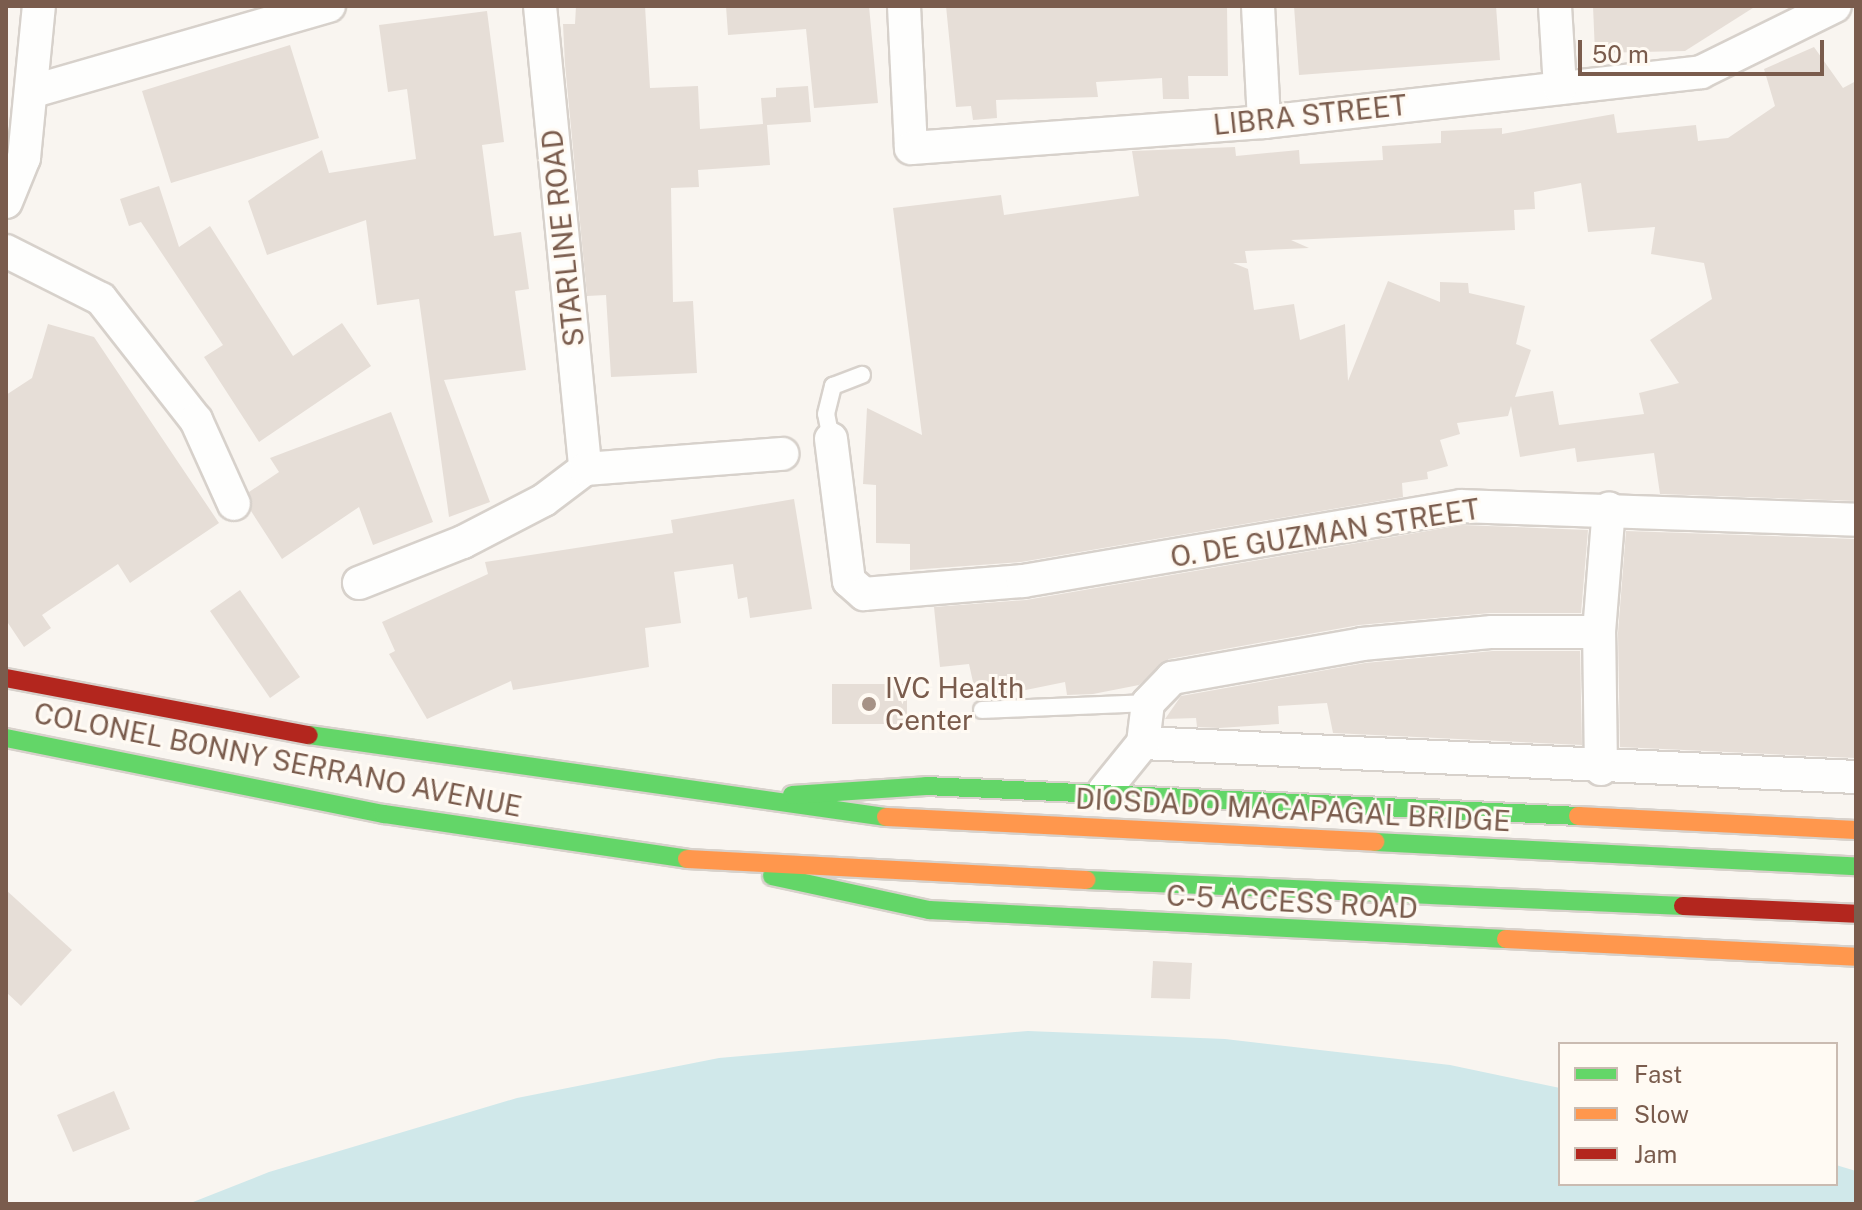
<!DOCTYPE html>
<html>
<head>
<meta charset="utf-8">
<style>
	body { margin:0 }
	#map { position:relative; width:1862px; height:1210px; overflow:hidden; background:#f9f5f0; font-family:"Public Sans",sans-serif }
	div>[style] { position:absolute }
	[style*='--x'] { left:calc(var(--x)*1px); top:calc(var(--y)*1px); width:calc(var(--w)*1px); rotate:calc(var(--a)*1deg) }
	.water>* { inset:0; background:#d0e8ea }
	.building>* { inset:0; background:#e6ded7 }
	.roads { filter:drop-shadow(2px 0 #d7d1cb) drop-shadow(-2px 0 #d7d1cb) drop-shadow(0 2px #d7d1cb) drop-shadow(0 -2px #d7d1cb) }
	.lane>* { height:16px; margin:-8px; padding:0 8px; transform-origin:8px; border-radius:8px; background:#fefefd }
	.street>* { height:32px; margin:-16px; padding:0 16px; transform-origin:16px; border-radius:16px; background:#fefefd }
	.fast>* { height:18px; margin:-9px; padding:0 9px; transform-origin:9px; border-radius:9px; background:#63d668 }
	.slow>* { height:18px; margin:-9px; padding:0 9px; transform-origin:9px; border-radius:9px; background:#ff974d }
	.jam>* { height:18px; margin:-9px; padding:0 9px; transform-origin:9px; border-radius:9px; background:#b3261e }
	.dots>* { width:22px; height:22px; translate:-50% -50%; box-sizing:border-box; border:4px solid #fffaf3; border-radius:50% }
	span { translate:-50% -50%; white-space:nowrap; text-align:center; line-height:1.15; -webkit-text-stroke:6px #fffaf3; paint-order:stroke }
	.street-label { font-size:28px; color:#7a5c4d }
	.poi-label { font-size:28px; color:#7a5c4d }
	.left { translate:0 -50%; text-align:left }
	.frame { position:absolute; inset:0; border:8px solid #7a5c4d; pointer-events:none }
	.legend { position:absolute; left:1558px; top:1042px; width:280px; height:144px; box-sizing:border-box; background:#fffaf3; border:2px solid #cabbb1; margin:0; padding:10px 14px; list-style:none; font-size:24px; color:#7a5c4d }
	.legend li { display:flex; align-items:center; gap:16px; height:40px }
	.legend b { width:40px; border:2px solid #cabbb1 }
	.scale { position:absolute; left:1578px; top:40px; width:246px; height:36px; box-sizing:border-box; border:4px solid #7a5c4d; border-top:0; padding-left:10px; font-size:24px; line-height:28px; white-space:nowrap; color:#7a5c4d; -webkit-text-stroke:6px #fffaf3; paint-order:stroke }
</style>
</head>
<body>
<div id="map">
	<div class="water">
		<div style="clip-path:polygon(1028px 1031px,1225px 1039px,1450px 1065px,1560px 1088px,1560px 1184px,1836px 1184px,1836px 1165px,1856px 1171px,1856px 1204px,188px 1204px,269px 1172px,517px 1098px,719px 1058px)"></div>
	</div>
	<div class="building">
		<div style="clip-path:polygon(576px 6px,645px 6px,650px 88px,698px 86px,700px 129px,763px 124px,761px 98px,776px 97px,776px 88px,808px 86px,811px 122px,767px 125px,770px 165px,698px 170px,699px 187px,671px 188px,673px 302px,693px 301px,697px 373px,611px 377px,606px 295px,587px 296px,565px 64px,563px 24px,575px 24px)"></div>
		<div style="clip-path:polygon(726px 6px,869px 6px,878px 103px,814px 108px,806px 29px,728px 35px)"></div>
		<div style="clip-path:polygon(946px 6px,1227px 6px,1228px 76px,1188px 76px,1189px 99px,1163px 99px,1162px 78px,1096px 82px,1098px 97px,996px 100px,997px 118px,973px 120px,971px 106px,956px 107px)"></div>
		<div style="clip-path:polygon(1294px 6px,1496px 6px,1500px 60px,1299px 75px)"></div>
		<div style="clip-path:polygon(1593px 6px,1756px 6px,1685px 51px,1595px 53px)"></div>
		<div style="clip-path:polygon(487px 11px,504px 142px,482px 145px,494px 236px,521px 232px,529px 289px,515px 291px,526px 370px,444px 380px,490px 502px,449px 517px,419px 299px,377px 305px,366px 220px,267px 255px,248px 201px,322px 150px,329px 173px,416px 159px,407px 89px,388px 92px,379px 25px)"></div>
		<div style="clip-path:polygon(290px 45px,319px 138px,171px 183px,142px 91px)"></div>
		<div style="clip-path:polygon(evenodd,1814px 47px,1843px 88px,1856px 81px,1856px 501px,1660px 494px,1654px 453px,1577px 462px,1575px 448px,1520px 457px,1511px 406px,1508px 416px,1457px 423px,1460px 434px,1440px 440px,1448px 466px,1427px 472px,1428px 479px,1402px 483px,1403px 497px,1021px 562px,910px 570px,910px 544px,876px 543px,876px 485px,863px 484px,867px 408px,922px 435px,893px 208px,1001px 195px,1004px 215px,1139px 196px,1132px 151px,1235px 147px,1236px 156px,1299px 150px,1300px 164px,1383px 160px,1382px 146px,1441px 143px,1441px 131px,1502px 128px,1502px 134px,1614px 114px,1617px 133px,1696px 125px,1698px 141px,1728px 138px,1775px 106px,1764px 69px,1814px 47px,1581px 183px,1588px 232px,1655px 227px,1651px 254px,1704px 263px,1712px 299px,1650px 340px,1679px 383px,1639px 393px,1644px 414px,1559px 425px,1553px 391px,1515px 397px,1531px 350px,1516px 344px,1525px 306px,1469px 293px,1468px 283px,1440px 282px,1440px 302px,1388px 281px,1348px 381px,1345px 324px,1300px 340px,1294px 304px,1254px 310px,1248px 269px,1233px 263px,1247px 263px,1245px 251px,1309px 248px,1291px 240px,1515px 230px,1514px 210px,1535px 209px,1534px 192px,1581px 183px)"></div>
		<div style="clip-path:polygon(159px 186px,179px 247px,210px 226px,293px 356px,342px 323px,371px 366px,259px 442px,204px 357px,223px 345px,141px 222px,129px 226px,120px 199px)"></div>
		<div style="clip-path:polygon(48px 324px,94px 337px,219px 523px,130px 583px,118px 564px,42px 615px,51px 628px,24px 647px,6px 620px,6px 395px,32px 378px)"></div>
		<div style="clip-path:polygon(391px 412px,433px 522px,373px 545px,359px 507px,282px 559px,251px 511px,249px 492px,279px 472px,270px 458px)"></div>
		<div style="clip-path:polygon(794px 499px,812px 609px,750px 618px,747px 597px,738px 599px,733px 564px,674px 572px,681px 623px,645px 628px,649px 667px,513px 690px,511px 681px,427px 719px,389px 654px,395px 651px,382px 622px,488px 574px,485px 562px,673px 533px,671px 520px)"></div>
		<div style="clip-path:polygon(1462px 525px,1588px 530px,1581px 613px,1490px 613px,1359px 625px,1169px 659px,1139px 685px,1093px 694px,1067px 695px,1065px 682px,977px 700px,969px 664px,940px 667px,934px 607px,1026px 600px)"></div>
		<div style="clip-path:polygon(1626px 531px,1856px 539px,1855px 758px,1620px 747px,1618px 633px)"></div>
		<div style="clip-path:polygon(240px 590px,300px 677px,270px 698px,210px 611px)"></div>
		<div style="clip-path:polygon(1493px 651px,1580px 651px,1582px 745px,1333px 733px,1327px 703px,1278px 706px,1279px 724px,1219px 728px,1197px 727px,1196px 718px,1165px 719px,1181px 696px,1365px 663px)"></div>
		<div style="clip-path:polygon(832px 684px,907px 684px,907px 724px,832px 724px)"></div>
		<div style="clip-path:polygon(6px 890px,72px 950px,21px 1006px,6px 992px)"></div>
		<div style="clip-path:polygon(1153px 961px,1192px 963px,1190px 999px,1151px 998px)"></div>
		<div style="clip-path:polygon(114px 1091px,130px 1129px,73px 1152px,57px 1115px)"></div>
	</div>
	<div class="roads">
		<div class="lane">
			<div style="--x:831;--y:439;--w:25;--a:-101"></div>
			<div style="--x:826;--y:414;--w:29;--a:-76"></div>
			<div style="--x:833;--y:386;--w:31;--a:-21"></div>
			<div style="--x:982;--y:710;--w:166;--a:-2.4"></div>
		</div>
		<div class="street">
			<div style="--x:540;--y:6;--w:465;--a:84.4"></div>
			<div style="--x:904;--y:6;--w:142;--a:87.2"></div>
			<div style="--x:911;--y:148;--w:354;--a:-4.2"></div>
			<div style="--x:1264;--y:122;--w:440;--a:-6.5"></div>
			<div style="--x:1701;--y:72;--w:149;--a:-26.2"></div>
			<div style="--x:1258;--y:6;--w:116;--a:87"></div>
			<div style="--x:1555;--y:6;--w:82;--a:86.5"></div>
			<div style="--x:34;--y:91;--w:307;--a:-16.1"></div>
			<div style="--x:6;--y:202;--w:48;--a:-67.8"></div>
			<div style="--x:24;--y:158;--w:153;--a:-84.4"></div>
			<div style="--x:6;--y:251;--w:106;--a:26.8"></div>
			<div style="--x:101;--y:299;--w:154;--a:51.9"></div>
			<div style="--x:196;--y:420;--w:92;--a:65.7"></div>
			<div style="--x:831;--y:439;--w:143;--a:82.8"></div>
			<div style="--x:849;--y:581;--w:20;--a:41"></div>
			<div style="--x:864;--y:594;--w:160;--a:-4.7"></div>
			<div style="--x:1023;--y:581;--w:444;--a:-9.7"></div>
			<div style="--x:1461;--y:506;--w:395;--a:2"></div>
			<div style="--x:359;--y:583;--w:112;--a:-21.5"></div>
			<div style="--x:463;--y:542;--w:91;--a:-27.4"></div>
			<div style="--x:544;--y:500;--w:51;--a:-37.1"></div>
			<div style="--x:585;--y:469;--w:198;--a:-4.4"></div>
			<div style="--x:1143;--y:743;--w:714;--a:2.73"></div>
			<div style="--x:1601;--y:769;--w:137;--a:-90.8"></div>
			<div style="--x:1599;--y:632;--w:124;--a:-85.4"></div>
			<div style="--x:1104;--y:791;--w:62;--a:-50.9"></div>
			<div style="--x:1143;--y:743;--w:40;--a:-82.9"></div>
			<div style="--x:1148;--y:703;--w:35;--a:-46"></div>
			<div style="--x:1172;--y:678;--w:193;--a:-10.1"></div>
			<div style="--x:1362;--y:644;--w:131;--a:-5.3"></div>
			<div style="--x:1492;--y:632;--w:107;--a:0"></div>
		</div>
		<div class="fast">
			<div style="--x:309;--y:735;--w:583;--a:8.09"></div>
			<div style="--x:6;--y:738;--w:386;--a:11.4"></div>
			<div style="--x:384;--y:814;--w:306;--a:8.4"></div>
			<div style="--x:792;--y:795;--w:134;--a:-3.8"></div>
			<div style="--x:926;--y:786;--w:653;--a:2.63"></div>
			<div style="--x:1375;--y:842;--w:482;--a:2.9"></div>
			<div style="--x:772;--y:876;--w:161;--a:12.2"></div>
			<div style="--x:929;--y:910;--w:578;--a:2.88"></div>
			<div style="--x:1086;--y:880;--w:598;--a:2.49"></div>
		</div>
		<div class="slow">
			<div style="--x:1578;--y:816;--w:278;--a:2.9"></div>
			<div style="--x:886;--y:817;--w:490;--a:2.9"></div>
			<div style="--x:687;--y:859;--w:400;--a:3"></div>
			<div style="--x:1506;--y:939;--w:350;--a:2.9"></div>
		</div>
		<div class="jam">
			<div style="--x:6;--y:678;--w:308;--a:10.7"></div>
			<div style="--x:1683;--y:906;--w:173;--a:2.6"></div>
		</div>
	</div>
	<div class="dots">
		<div style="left:869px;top:704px;background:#a69286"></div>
	</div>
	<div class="street-label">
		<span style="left:1310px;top:115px;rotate:-6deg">LIBRA STREET</span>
		<span style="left:563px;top:238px;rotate:-96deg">STARLINE ROAD</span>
		<span style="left:1325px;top:533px;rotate:-9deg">O. DE GUZMAN STREET</span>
		<span style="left:278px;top:760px;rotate:11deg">COLONEL BONNY SERRANO AVENUE</span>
		<span style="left:1293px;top:810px;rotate:3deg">DIOSDADO MACAPAGAL BRIDGE</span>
		<span style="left:1292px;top:902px;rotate:3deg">C-5 ACCESS ROAD</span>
	</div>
	<div class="poi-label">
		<span class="left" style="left:885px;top:704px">IVC Health<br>Center</span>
	</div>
	<div class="frame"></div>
	<ul class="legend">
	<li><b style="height:10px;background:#63d668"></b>Fast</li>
	<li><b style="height:10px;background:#ff974d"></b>Slow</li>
	<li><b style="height:10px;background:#b3261e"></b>Jam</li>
	</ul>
	<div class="scale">50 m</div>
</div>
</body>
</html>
